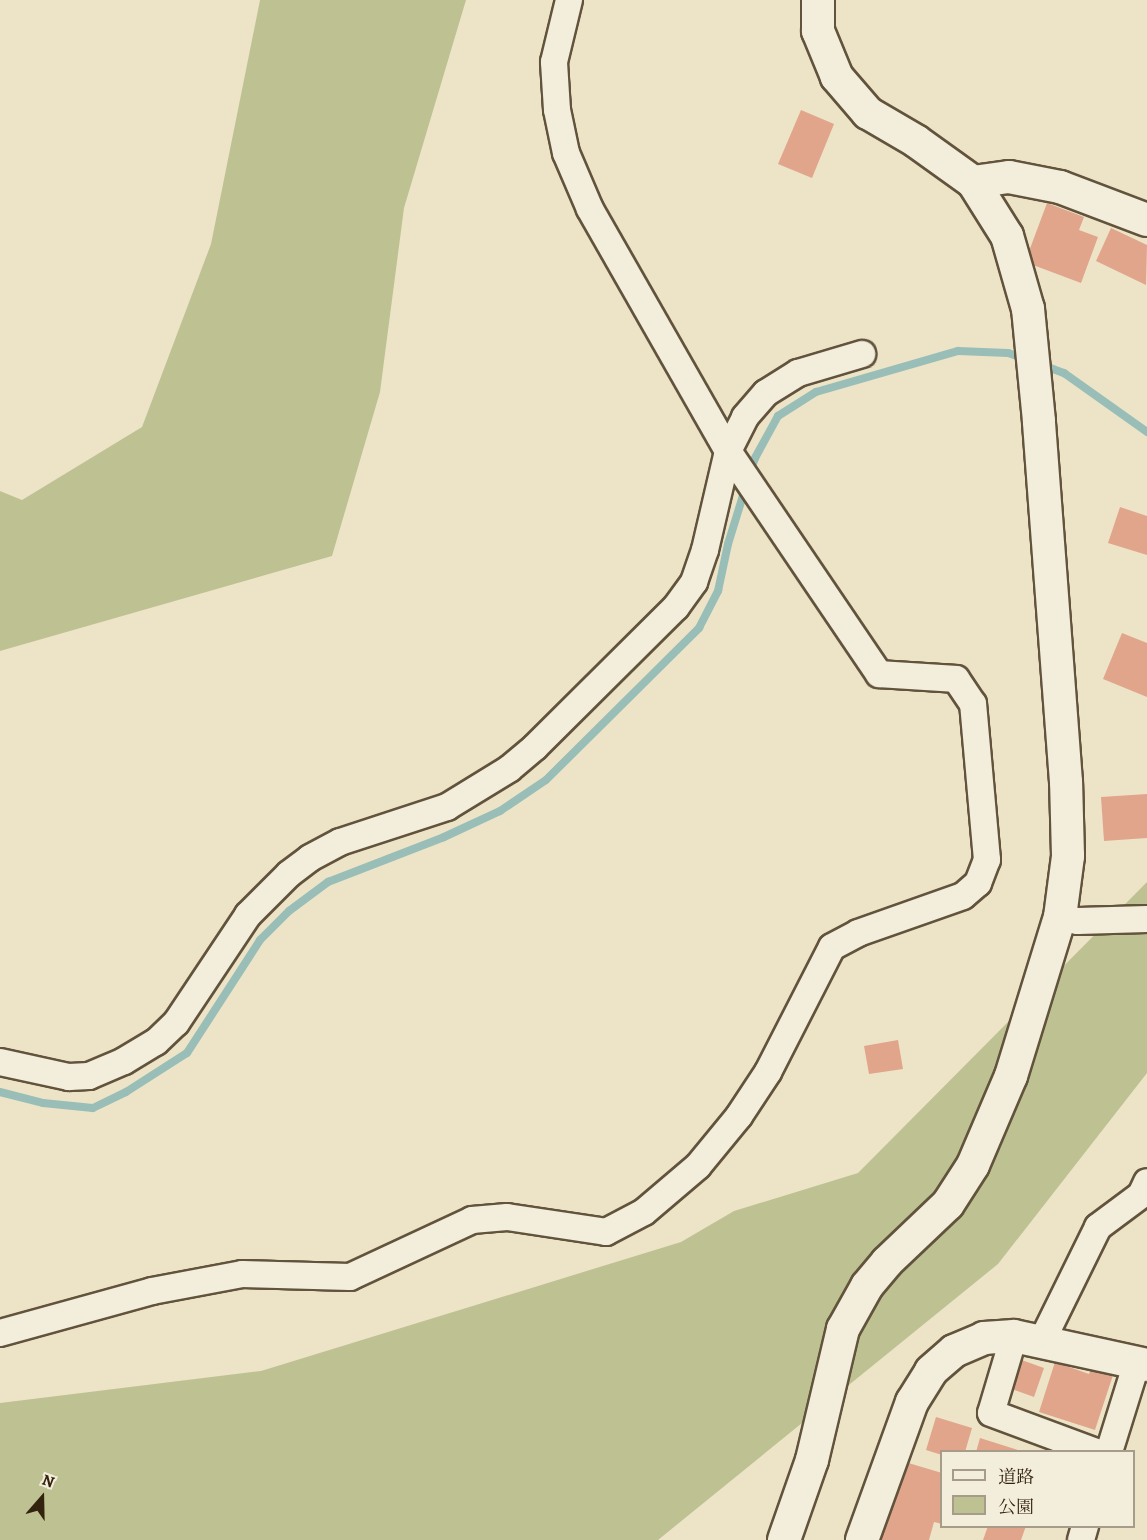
<!DOCTYPE html>
<html>
<head>
<meta charset="utf-8">
<style>
	body { margin:0 }
	#map { position:relative; width:1147px; height:1540px; overflow:hidden; background:#ede4c8; font-family:Alegreya,"Noto Serif JP",serif }
	div>[style] { position:absolute }
	[style*='--x'] { left:calc(var(--x)*1px); top:calc(var(--y)*1px); width:calc(var(--w)*1px); rotate:calc(var(--a)*1deg) }
	.green>* { inset:0; background:#bec292 }
	.stream>* { height:8px; margin:-4px; padding:0 4px; transform-origin:4px; border-radius:4px; background:#99beb7 }
	.building>* { inset:0; background:#e1a58b }
	.roads { filter:drop-shadow(2px 0 #62533c) drop-shadow(-2px 0 #62533c) drop-shadow(0 2px #62533c) drop-shadow(0 -2px #62533c) }
	.minor>* { height:26px; margin:-13px; padding:0 13px; transform-origin:13px; border-radius:13px; background:#f3eddb }
	.tertiary>* { height:32px; margin:-16px; padding:0 16px; transform-origin:16px; border-radius:16px; background:#f3eddb }
	span { translate:-50% -50%; white-space:nowrap; text-align:center; line-height:1.15; -webkit-text-stroke:5px #f3eddb; paint-order:stroke }
	.legend { position:absolute; left:940px; top:1450px; width:195px; height:78px; box-sizing:border-box; background:#f3eddb; border:2px solid #a69c89; margin:0; padding:8px 10px; list-style:none; font-size:18px; color:#33230e }
	.legend li { display:flex; align-items:center; gap:12px; height:30px }
	.legend b { width:30px; border:2px solid #a69c89 }
	.north { position:absolute; left:12px; top:1468px; width:60px; height:60px; -webkit-text-stroke:4px #f3eddb; paint-order:stroke; rotate:20deg; font-size:16px; font-weight:700; line-height:24px; text-align:center; color:#33230e }
	.north::after { content:''; display:block; margin:auto; width:21px; height:27px; background:#33230e; clip-path:polygon(50% 0,100% 100%,50% 72%,0 100%) }
</style>
</head>
<body>
<div id="map">
	<div class="green">
		<div style="clip-path:polygon(260px 0,466px 0,404px 208px,380px 392px,332px 556px,0 651px,0 491px,22px 500px,142px 427px,211px 244px)"></div>
		<div style="clip-path:polygon(1147px 882px,1147px 1073px,998px 1264px,658px 1540px,0 1540px,0 1403px,261px 1371px,681px 1242px,734px 1211px,858px 1173px)"></div>
	</div>
	<div class="stream">
		<div style="--x:1040;--y:364;--w:26;--a:21"></div>
		<div style="--x:1064;--y:373;--w:102;--a:35.4"></div>
		<div style="--x:750;--y:472;--w:15;--a:-70"></div>
		<div style="--x:755;--y:458;--w:48;--a:-61.3"></div>
		<div style="--x:778;--y:416;--w:45;--a:-32.3"></div>
		<div style="--x:816;--y:392;--w:148;--a:-16.1"></div>
		<div style="--x:958;--y:351;--w:50;--a:2.3"></div>
		<div style="--x:1008;--y:353;--w:19;--a:18"></div>
		<div style="--x:0;--y:1092;--w:44;--a:14.3"></div>
		<div style="--x:43;--y:1103;--w:50;--a:5.7"></div>
		<div style="--x:93;--y:1108;--w:37;--a:-26"></div>
		<div style="--x:126;--y:1092;--w:72;--a:-32.6"></div>
		<div style="--x:187;--y:1053;--w:135;--a:-57.1"></div>
		<div style="--x:260;--y:940;--w:41;--a:-45"></div>
		<div style="--x:289;--y:911;--w:49;--a:-36.6"></div>
		<div style="--x:328;--y:882;--w:124;--a:-21.2"></div>
		<div style="--x:444;--y:837;--w:62;--a:-24.9"></div>
		<div style="--x:500;--y:811;--w:55;--a:-34"></div>
		<div style="--x:546;--y:780;--w:216;--a:-44.8"></div>
		<div style="--x:699;--y:628;--w:42;--a:-62.8"></div>
		<div style="--x:718;--y:591;--w:48;--a:-78"></div>
		<div style="--x:728;--y:544;--w:61;--a:-72.8"></div>
	</div>
	<div class="building">
		<div style="clip-path:polygon(801px 110px,834px 124px,812px 178px,778px 164px)"></div>
		<div style="clip-path:polygon(1047px 203px,1084px 217px,1079px 230px,1098px 237px,1081px 283px,1025px 262px)"></div>
		<div style="clip-path:polygon(1111px 228px,1147px 245px,1146px 285px,1096px 261px)"></div>
		<div style="clip-path:polygon(1120px 507px,1147px 516px,1147px 555px,1108px 543px)"></div>
		<div style="clip-path:polygon(1122px 633px,1147px 643px,1147px 697px,1103px 679px)"></div>
		<div style="clip-path:polygon(1147px 794px,1147px 838px,1104px 841px,1101px 797px)"></div>
		<div style="clip-path:polygon(898px 1040px,903px 1069px,869px 1074px,864px 1046px)"></div>
		<div style="clip-path:polygon(1013px 1357px,1044px 1368px,1034px 1397px,1003px 1386px)"></div>
		<div style="clip-path:polygon(1055px 1362px,1089px 1374px,1093px 1362px,1115px 1369px,1095px 1430px,1039px 1412px)"></div>
		<div style="clip-path:polygon(936px 1417px,972px 1428px,965px 1452px,942px 1452px,942px 1455px,926px 1450px)"></div>
		<div style="clip-path:polygon(980px 1438px,1021px 1451px,1021px 1452px,976px 1452px)"></div>
		<div style="clip-path:polygon(895px 1459px,942px 1473px,942px 1524px,934px 1522px,929px 1540px,871px 1540px)"></div>
		<div style="clip-path:polygon(988px 1526px,1026px 1526px,1021px 1540px,983px 1540px)"></div>
	</div>
	<div class="roads">
		<div class="minor">
			<div style="--x:1060;--y:917;--w:18;--a:13"></div>
			<div style="--x:1078;--y:921;--w:69;--a:-1.7"></div>
			<div style="--x:0;--y:1062;--w:71;--a:12.3"></div>
			<div style="--x:69;--y:1077;--w:20;--a:-3"></div>
			<div style="--x:89;--y:1076;--w:38;--a:-23"></div>
			<div style="--x:124;--y:1061;--w:37;--a:-31"></div>
			<div style="--x:156;--y:1042;--w:28;--a:-44"></div>
			<div style="--x:176;--y:1023;--w:130;--a:-56.3"></div>
			<div style="--x:248;--y:915;--w:58;--a:-45"></div>
			<div style="--x:289;--y:874;--w:26;--a:-37"></div>
			<div style="--x:310;--y:858;--w:34;--a:-28"></div>
			<div style="--x:340;--y:842;--w:113;--a:-18.1"></div>
			<div style="--x:447;--y:807;--w:73;--a:-31.5"></div>
			<div style="--x:509;--y:769;--w:34;--a:-40"></div>
			<div style="--x:535;--y:747;--w:199;--a:-44.8"></div>
			<div style="--x:676;--y:607;--w:31;--a:-54"></div>
			<div style="--x:694;--y:582;--w:34;--a:-71"></div>
			<div style="--x:705;--y:550;--w:102;--a:-76.9"></div>
			<div style="--x:728;--y:451;--w:38;--a:-63"></div>
			<div style="--x:745;--y:417;--w:32;--a:-49"></div>
			<div style="--x:766;--y:393;--w:38;--a:-32"></div>
			<div style="--x:798;--y:373;--w:67;--a:-16.5"></div>
			<div style="--x:0;--y:1333;--w:158;--a:-15.4"></div>
			<div style="--x:152;--y:1291;--w:92;--a:-10.7"></div>
			<div style="--x:242;--y:1274;--w:108;--a:1.6"></div>
			<div style="--x:350;--y:1277;--w:135;--a:-25"></div>
			<div style="--x:472;--y:1220;--w:35;--a:-5"></div>
			<div style="--x:507;--y:1217;--w:100;--a:8.6"></div>
			<div style="--x:606;--y:1232;--w:43;--a:-27.8"></div>
			<div style="--x:644;--y:1212;--w:71;--a:-40.4"></div>
			<div style="--x:698;--y:1166;--w:65;--a:-50.6"></div>
			<div style="--x:739;--y:1116;--w:53;--a:-56.6"></div>
			<div style="--x:768;--y:1072;--w:140;--a:-62.9"></div>
			<div style="--x:832;--y:947;--w:30;--a:-28"></div>
			<div style="--x:858;--y:933;--w:111;--a:-19.4"></div>
			<div style="--x:963;--y:896;--w:20;--a:-41"></div>
			<div style="--x:978;--y:883;--w:25;--a:-69"></div>
			<div style="--x:987;--y:860;--w:157;--a:-95.1"></div>
			<div style="--x:973;--y:704;--w:30;--a:-124"></div>
			<div style="--x:956;--y:679;--w:77;--a:-176.3"></div>
			<div style="--x:879;--y:674;--w:269;--a:-124.1"></div>
			<div style="--x:728;--y:451;--w:279;--a:-119.7"></div>
			<div style="--x:590;--y:209;--w:61;--a:-113.2"></div>
			<div style="--x:566;--y:153;--w:44;--a:-101.8"></div>
			<div style="--x:557;--y:110;--w:48;--a:-93.6"></div>
			<div style="--x:554;--y:62;--w:64;--a:-76.4"></div>
			<div style="--x:1014;--y:1336;--w:80;--a:106.6"></div>
			<div style="--x:991;--y:1413;--w:112;--a:20.4"></div>
			<div style="--x:1042;--y:1341;--w:127;--a:-63.8"></div>
			<div style="--x:1098;--y:1227;--w:54;--a:-36.7"></div>
			<div style="--x:1141;--y:1195;--w:14;--a:-65"></div>
			<div style="--x:1109;--y:1452;--w:94;--a:-72.7"></div>
			<div style="--x:1081;--y:1540;--w:15;--a:-74"></div>
		</div>
		<div class="tertiary">
			<div style="--x:973;--y:182;--w:36;--a:-8"></div>
			<div style="--x:1009;--y:177;--w:52;--a:11.1"></div>
			<div style="--x:1060;--y:187;--w:93;--a:20.8"></div>
			<div style="--x:784;--y:1540;--w:85;--a:-70.7"></div>
			<div style="--x:812;--y:1460;--w:135;--a:-76.7"></div>
			<div style="--x:843;--y:1329;--w:49;--a:-60.8"></div>
			<div style="--x:867;--y:1286;--w:31;--a:-50"></div>
			<div style="--x:887;--y:1262;--w:84;--a:-43.6"></div>
			<div style="--x:948;--y:1204;--w:46;--a:-57.3"></div>
			<div style="--x:973;--y:1165;--w:97;--a:-66.9"></div>
			<div style="--x:1011;--y:1076;--w:166;--a:-72.9"></div>
			<div style="--x:1060;--y:917;--w:62;--a:-82.5"></div>
			<div style="--x:1068;--y:856;--w:74;--a:-91.5"></div>
			<div style="--x:1066;--y:782;--w:362;--a:-94.3"></div>
			<div style="--x:1039;--y:421;--w:113;--a:-95.6"></div>
			<div style="--x:1028;--y:309;--w:76;--a:-106"></div>
			<div style="--x:1007;--y:236;--w:64;--a:-122.2"></div>
			<div style="--x:973;--y:182;--w:70;--a:-144.3"></div>
			<div style="--x:916;--y:141;--w:56;--a:-149.7"></div>
			<div style="--x:868;--y:113;--w:48;--a:-130.7"></div>
			<div style="--x:837;--y:77;--w:50;--a:-112.4"></div>
			<div style="--x:818;--y:31;--w:31;--a:-90"></div>
			<div style="--x:862;--y:1540;--w:147;--a:-70.1"></div>
			<div style="--x:912;--y:1402;--w:36;--a:-58"></div>
			<div style="--x:931;--y:1371;--w:30;--a:-41"></div>
			<div style="--x:954;--y:1351;--w:33;--a:-23"></div>
			<div style="--x:984;--y:1338;--w:30;--a:-4"></div>
			<div style="--x:1014;--y:1336;--w:136;--a:12.3"></div>
		</div>
	</div>
	<ul class="legend">
	<li><b style="height:8px;background:#f3eddb"></b>道路</li>
	<li><b style="height:16px;background:#bec292"></b>公園</li>
	</ul>
	<div class="north">N</div>
</div>
</body>
</html>
